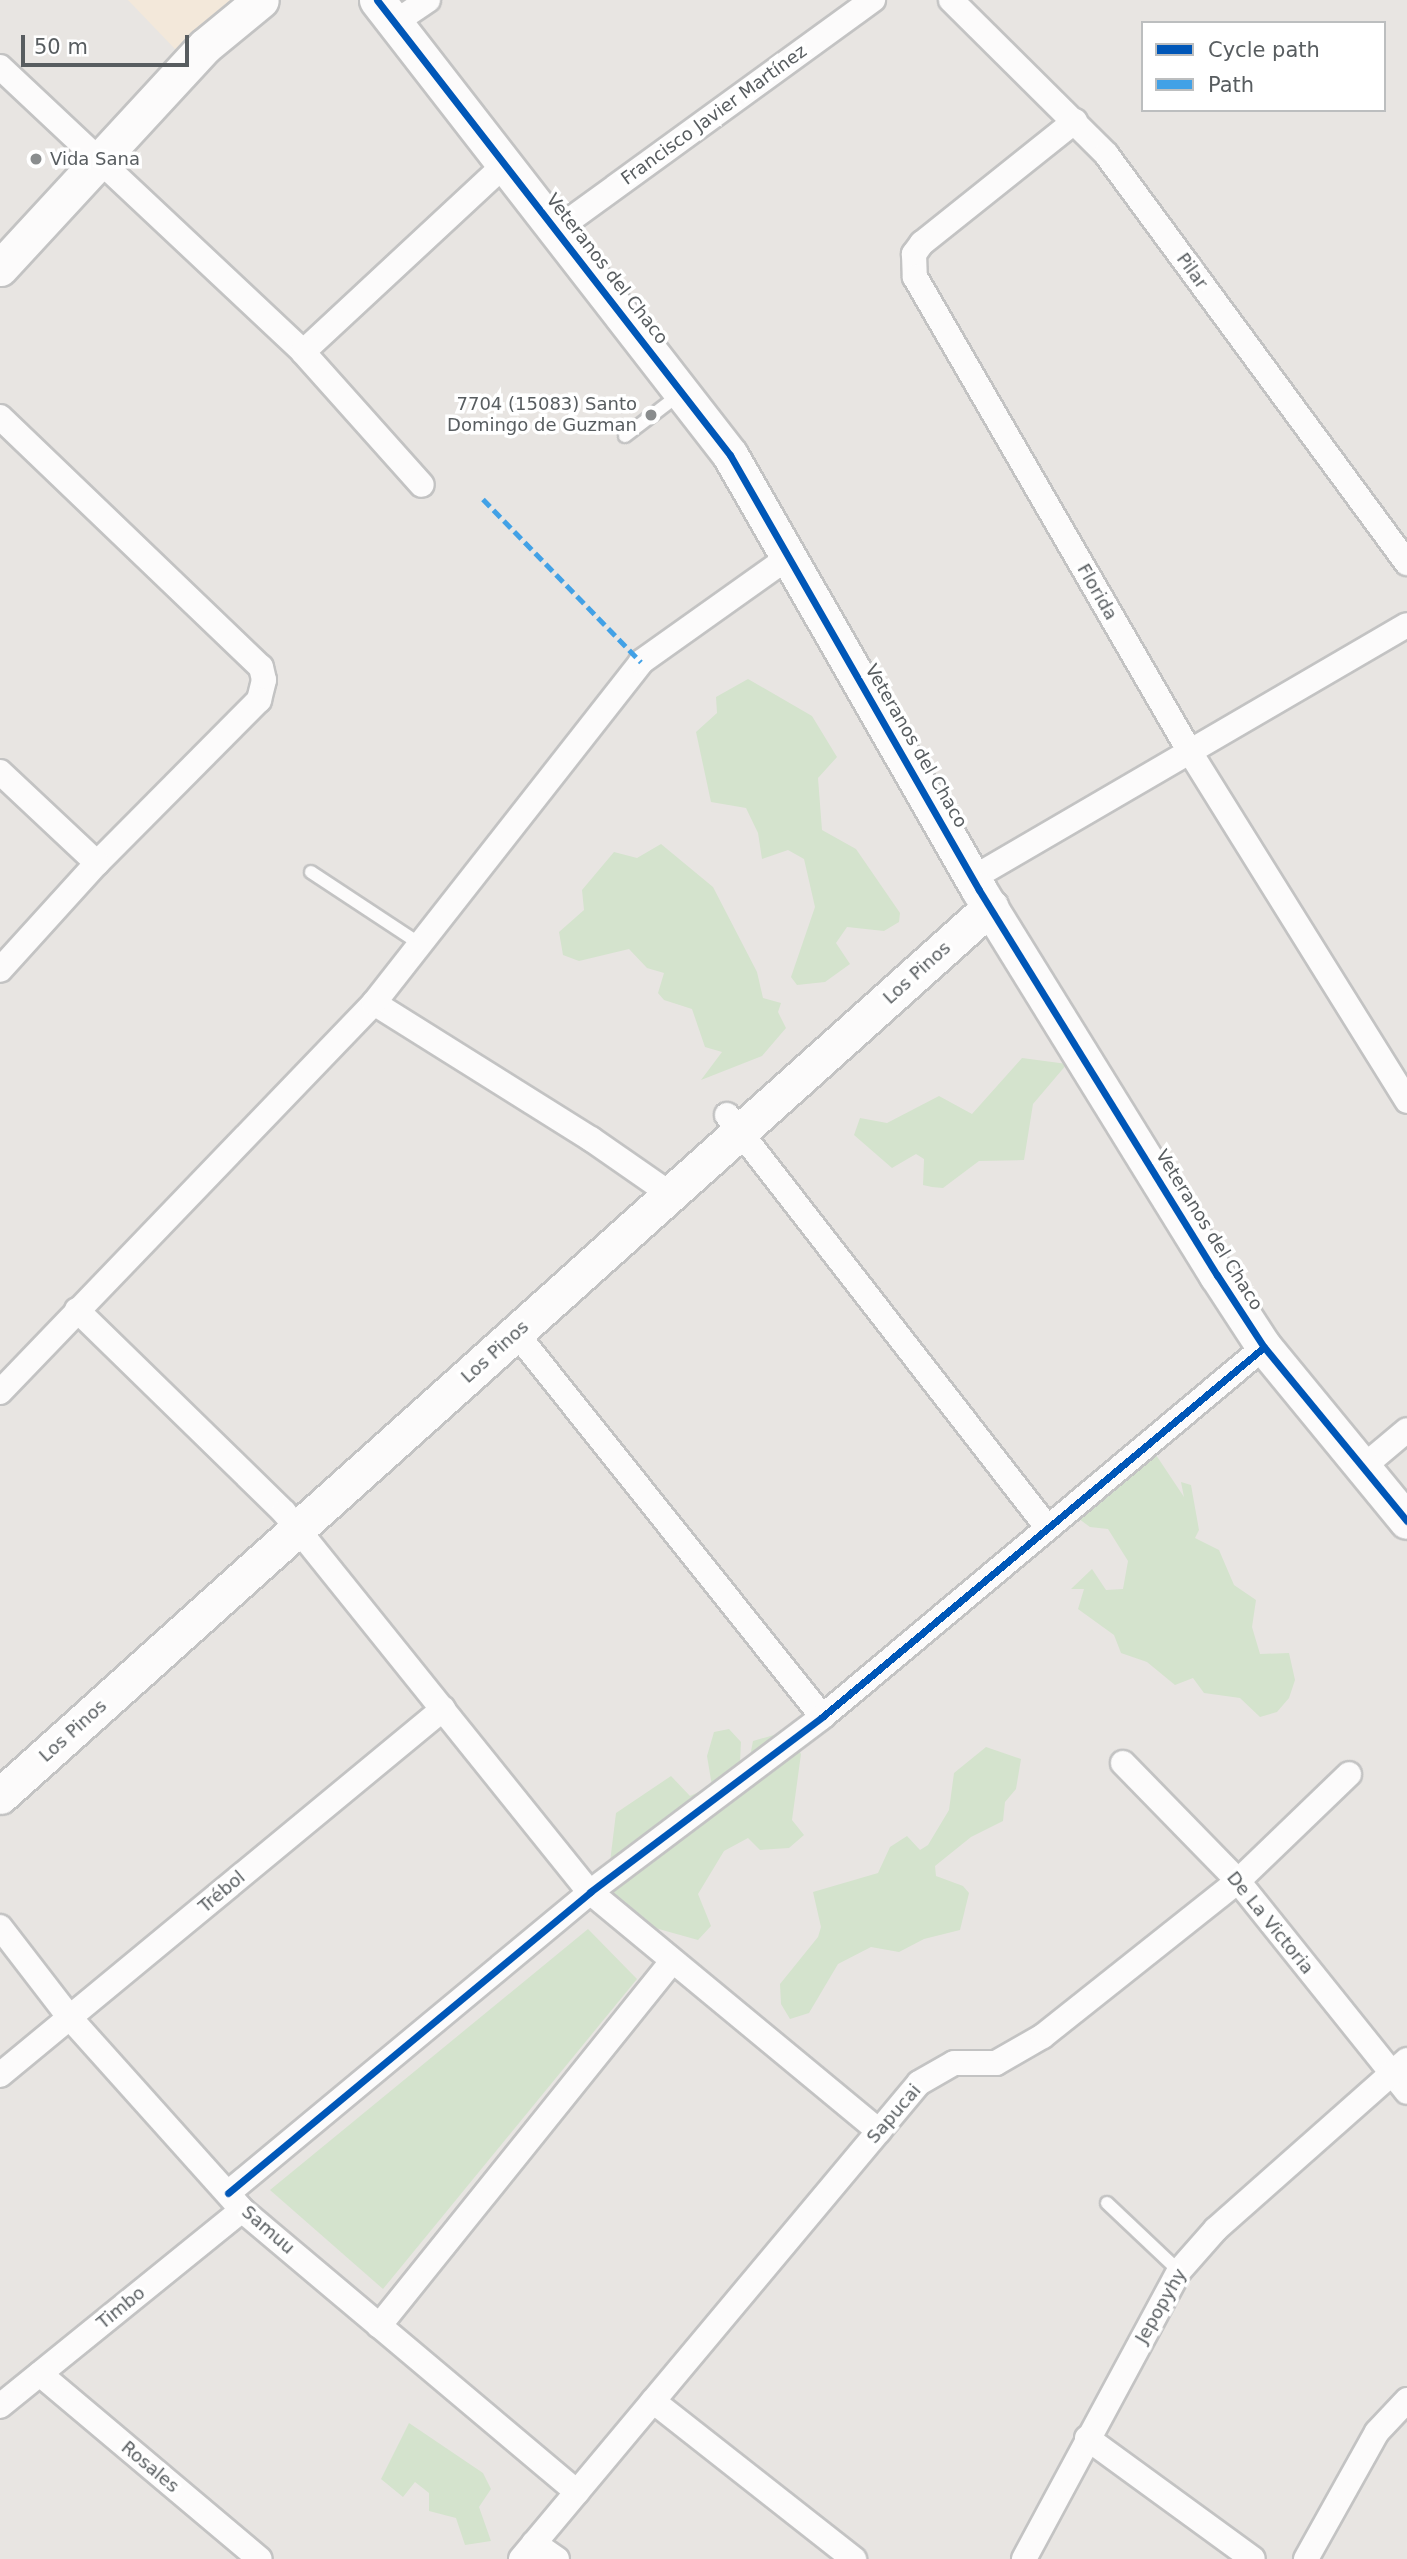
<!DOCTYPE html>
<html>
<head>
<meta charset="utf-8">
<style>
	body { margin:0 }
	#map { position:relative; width:1407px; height:2559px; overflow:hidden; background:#e8e5e2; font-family:"DejaVu Sans",sans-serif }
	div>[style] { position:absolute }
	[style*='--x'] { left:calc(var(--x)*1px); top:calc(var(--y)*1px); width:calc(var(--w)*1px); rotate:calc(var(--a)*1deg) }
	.commercial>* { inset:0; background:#f3e8da }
	.green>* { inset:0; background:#d4e3cd }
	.roads { filter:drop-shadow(2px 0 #c3c3c3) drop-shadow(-2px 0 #c3c3c3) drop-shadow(0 2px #c3c3c3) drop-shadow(0 -2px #c3c3c3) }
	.lane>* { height:12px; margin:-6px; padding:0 6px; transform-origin:6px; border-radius:6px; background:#fcfbfb }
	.street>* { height:24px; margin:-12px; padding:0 12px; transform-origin:12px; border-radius:12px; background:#fcfbfb }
	.secondary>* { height:35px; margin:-17.5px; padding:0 17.5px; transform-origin:17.5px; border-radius:17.5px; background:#fcfbfb }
	.quiet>* { height:5px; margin-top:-2.5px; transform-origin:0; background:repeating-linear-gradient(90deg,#42a1e6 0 10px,transparent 0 15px) }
	.cycleway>* { height:7px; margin:-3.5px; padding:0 3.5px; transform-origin:3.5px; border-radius:3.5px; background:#0057b8 }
	.dots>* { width:19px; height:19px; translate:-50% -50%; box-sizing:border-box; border:4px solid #fff; border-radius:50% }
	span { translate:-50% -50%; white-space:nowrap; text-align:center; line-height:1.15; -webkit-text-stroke:7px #fff; paint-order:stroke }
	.street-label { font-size:18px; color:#585d60 }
	.poi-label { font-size:18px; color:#585d60 }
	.left { translate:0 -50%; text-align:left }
	.right { translate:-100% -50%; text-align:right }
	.legend { position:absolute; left:1141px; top:21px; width:245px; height:91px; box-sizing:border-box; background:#fff; border:2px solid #bcbebf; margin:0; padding:9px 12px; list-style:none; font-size:21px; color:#585d60 }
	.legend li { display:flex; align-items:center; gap:14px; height:35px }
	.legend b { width:35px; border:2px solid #bcbebf }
	.scale { position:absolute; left:21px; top:35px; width:168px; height:32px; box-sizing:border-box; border:4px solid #585d60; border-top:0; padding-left:9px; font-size:21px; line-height:24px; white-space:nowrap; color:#585d60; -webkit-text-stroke:5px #fff; paint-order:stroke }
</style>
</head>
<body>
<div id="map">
	<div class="commercial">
		<div style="clip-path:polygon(128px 0,234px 0,176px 50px)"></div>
	</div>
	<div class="green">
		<div style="clip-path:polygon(748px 679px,812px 716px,837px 757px,818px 778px,822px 830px,856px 849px,900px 913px,899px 922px,884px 931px,847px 927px,836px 943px,850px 964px,825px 982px,797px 985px,791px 977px,815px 907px,804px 859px,788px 850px,762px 859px,758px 833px,746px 808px,711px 802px,696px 732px,717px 713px,716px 697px)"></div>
		<div style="clip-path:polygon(661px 844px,713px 887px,757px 972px,763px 998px,781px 1003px,778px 1012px,786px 1028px,762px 1056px,701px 1080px,722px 1052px,705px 1047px,692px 1009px,664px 1000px,658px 993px,664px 973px,647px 968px,629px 949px,579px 961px,563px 955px,559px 932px,584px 910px,582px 890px,614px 852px,637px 858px)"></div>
		<div style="clip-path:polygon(1022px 1058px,1067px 1064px,1033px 1104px,1024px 1160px,979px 1161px,943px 1188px,932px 1187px,923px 1185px,924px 1159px,916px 1154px,892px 1168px,854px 1135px,860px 1118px,887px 1123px,939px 1096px,972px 1114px)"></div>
		<div style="clip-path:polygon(1144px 1437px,1184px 1497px,1181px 1482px,1191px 1485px,1199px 1530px,1195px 1538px,1219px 1550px,1234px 1585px,1256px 1600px,1252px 1627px,1260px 1654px,1289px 1653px,1295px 1680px,1289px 1698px,1277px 1712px,1260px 1717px,1240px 1698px,1204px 1693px,1193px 1678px,1175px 1685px,1147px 1662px,1121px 1653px,1114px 1635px,1078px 1609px,1084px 1589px,1071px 1589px,1092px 1569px,1106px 1590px,1123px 1589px,1128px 1561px,1108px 1529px,1090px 1527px,1075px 1516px)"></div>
		<div style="clip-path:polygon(729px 1729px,741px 1742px,740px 1762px,748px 1767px,753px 1741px,788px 1731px,801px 1754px,792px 1820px,804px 1835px,789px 1848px,760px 1850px,748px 1838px,724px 1851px,698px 1894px,711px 1926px,698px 1940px,648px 1926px,606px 1895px,616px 1813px,671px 1776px,690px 1796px,712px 1786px,707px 1756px,714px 1732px)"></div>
		<div style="clip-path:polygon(986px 1747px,1021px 1759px,1016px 1789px,1005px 1802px,1003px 1821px,971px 1837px,935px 1866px,936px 1876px,963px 1886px,969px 1893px,960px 1930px,924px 1939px,899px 1952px,871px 1947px,838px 1964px,809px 2013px,790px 2019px,781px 2004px,780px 1984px,818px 1937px,821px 1927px,813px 1892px,878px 1873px,890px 1847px,907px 1836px,920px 1850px,928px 1845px,949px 1810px,954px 1773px)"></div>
		<div style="clip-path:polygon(588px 1929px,637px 1979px,383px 2289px,270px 2190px)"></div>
		<div style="clip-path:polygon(409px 2423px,483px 2473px,491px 2489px,479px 2507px,491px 2541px,465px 2545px,456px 2518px,429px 2511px,429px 2493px,415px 2482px,403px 2497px,381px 2479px)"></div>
	</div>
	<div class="roads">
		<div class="lane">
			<div style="--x:625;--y:436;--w:69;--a:-37.4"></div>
			<div style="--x:311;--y:872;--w:131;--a:33.4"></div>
			<div style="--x:1107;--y:2203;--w:99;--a:43.4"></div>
		</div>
		<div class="street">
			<div style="--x:951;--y:0;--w:218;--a:44.8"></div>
			<div style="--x:1106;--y:154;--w:508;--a:53.65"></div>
			<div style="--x:394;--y:23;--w:41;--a:-34.1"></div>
			<div style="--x:0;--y:67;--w:416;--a:43.2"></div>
			<div style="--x:303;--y:352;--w:178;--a:48.2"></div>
			<div style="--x:1075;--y:121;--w:196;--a:141.4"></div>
			<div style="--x:922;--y:243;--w:14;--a:126"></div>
			<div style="--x:914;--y:254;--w:23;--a:88"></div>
			<div style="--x:915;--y:277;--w:549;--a:59.93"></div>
			<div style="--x:1190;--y:752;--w:411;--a:58.1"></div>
			<div style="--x:556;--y:230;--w:392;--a:-36"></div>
			<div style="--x:303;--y:352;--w:276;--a:-42.9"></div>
			<div style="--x:0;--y:417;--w:361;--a:43.8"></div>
			<div style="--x:261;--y:667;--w:13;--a:77"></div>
			<div style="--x:264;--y:680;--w:21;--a:104"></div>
			<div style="--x:259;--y:700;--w:230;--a:134.8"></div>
			<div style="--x:97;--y:863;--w:144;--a:132.2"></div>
			<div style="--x:0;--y:772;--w:133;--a:43.2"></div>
			<div style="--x:973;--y:878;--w:502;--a:-30.24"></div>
			<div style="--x:374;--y:1003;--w:256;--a:32.1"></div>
			<div style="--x:591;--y:1139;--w:96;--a:34.8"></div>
			<div style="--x:727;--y:1115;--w:522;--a:52.16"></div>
			<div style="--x:77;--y:1310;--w:289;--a:44.3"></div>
			<div style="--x:284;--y:1512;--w:488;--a:51.2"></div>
			<div style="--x:590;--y:1892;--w:375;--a:39.6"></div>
			<div style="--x:516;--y:1333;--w:491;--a:51.4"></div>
			<div style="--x:0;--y:1392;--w:540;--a:-46.13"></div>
			<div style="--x:374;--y:1003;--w:433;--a:-51.9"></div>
			<div style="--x:641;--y:662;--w:183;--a:-35.4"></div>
			<div style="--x:1363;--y:1467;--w:57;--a:-40.1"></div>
			<div style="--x:1123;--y:1763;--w:165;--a:45.7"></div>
			<div style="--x:1238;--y:1881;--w:270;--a:51.3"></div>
			<div style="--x:0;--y:1927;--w:115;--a:52.4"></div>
			<div style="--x:70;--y:2018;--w:258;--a:48.1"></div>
			<div style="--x:242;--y:2210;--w:438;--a:40.1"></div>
			<div style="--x:0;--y:2075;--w:575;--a:-39.56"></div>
			<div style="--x:228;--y:2193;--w:471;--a:-39.7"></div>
			<div style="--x:590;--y:1892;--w:291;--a:-37"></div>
			<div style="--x:822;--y:1717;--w:576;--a:-39.93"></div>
			<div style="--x:379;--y:2326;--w:466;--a:-51.2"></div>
			<div style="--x:40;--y:2374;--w:287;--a:40.1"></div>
			<div style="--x:653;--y:2401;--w:256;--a:38.2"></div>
			<div style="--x:0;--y:2406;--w:311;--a:-39"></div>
			<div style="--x:1087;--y:2438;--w:205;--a:36.1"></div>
			<div style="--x:534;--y:2543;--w:28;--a:35"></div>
			<div style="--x:521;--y:2559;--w:620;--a:-50.1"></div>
			<div style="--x:919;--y:2083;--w:40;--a:-29.7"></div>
			<div style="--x:954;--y:2063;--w:42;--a:0"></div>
			<div style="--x:996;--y:2063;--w:54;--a:-29.9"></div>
			<div style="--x:1043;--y:2036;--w:249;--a:-38.5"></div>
			<div style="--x:1238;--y:1881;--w:154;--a:-43.9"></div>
			<div style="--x:1024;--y:2559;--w:327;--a:-61.7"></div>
			<div style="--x:1179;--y:2271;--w:56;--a:-48.6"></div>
			<div style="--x:1216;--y:2229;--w:255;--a:-41.5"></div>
			<div style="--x:1306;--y:2559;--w:145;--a:-60.8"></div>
			<div style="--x:1377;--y:2432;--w:44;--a:-46.8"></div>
		</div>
		<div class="secondary">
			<div style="--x:377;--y:0;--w:576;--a:52.19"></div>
			<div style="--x:730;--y:455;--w:501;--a:60.21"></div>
			<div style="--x:979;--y:890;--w:453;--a:58.3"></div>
			<div style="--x:1217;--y:1275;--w:86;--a:56.9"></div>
			<div style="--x:1264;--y:1347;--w:225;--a:50.6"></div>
			<div style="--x:0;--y:268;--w:302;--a:-47.3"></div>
			<div style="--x:205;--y:46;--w:72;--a:-39.4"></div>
			<div style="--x:0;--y:1796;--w:1331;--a:-41.92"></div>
		</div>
	</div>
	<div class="quiet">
		<div style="--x:483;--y:499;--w:227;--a:45.9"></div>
	</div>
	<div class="cycleway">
		<div style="--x:377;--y:0;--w:576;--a:52.19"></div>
		<div style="--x:730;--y:455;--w:501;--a:60.21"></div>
		<div style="--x:979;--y:890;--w:453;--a:58.3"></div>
		<div style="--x:1217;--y:1275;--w:86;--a:56.9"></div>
		<div style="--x:1264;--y:1347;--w:225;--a:50.6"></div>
		<div style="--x:228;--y:2193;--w:471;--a:-39.7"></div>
		<div style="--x:590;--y:1892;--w:291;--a:-37"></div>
		<div style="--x:822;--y:1717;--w:576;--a:-39.93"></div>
	</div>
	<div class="dots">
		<div style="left:36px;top:159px;background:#8a8d8e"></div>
		<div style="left:651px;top:415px;background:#8a8d8e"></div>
	</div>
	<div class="street-label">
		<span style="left:714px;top:115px;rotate:-36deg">Francisco Javier Martínez</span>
		<span style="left:607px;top:269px;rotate:52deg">Veteranos del Chaco</span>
		<span style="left:1192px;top:271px;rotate:54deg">Pilar</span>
		<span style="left:1097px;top:592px;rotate:60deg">Florida</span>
		<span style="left:916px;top:746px;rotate:60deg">Veteranos del Chaco</span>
		<span style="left:917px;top:973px;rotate:-42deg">Los Pinos</span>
		<span style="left:1209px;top:1230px;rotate:58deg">Veteranos del Chaco</span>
		<span style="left:495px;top:1352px;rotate:-42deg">Los Pinos</span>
		<span style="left:73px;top:1731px;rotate:-42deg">Los Pinos</span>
		<span style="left:222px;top:1892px;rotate:-40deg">Trébol</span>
		<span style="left:1270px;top:1923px;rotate:51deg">De La Victoria</span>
		<span style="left:894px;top:2114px;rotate:-49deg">Sapucai</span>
		<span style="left:268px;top:2230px;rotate:41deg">Samuu</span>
		<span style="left:1161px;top:2306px;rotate:-60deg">Jepopyhy</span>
		<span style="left:121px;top:2308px;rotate:-39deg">Timbo</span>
		<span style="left:150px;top:2467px;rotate:40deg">Rosales</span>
	</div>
	<div class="poi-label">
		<span class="left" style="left:50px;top:159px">Vida Sana</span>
		<span class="right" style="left:637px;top:415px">7704 (15083) Santo<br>Domingo de Guzman</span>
	</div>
	<ul class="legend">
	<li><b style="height:9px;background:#0057b8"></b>Cycle path</li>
	<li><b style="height:9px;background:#42a1e6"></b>Path</li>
	</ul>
	<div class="scale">50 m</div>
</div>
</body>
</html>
